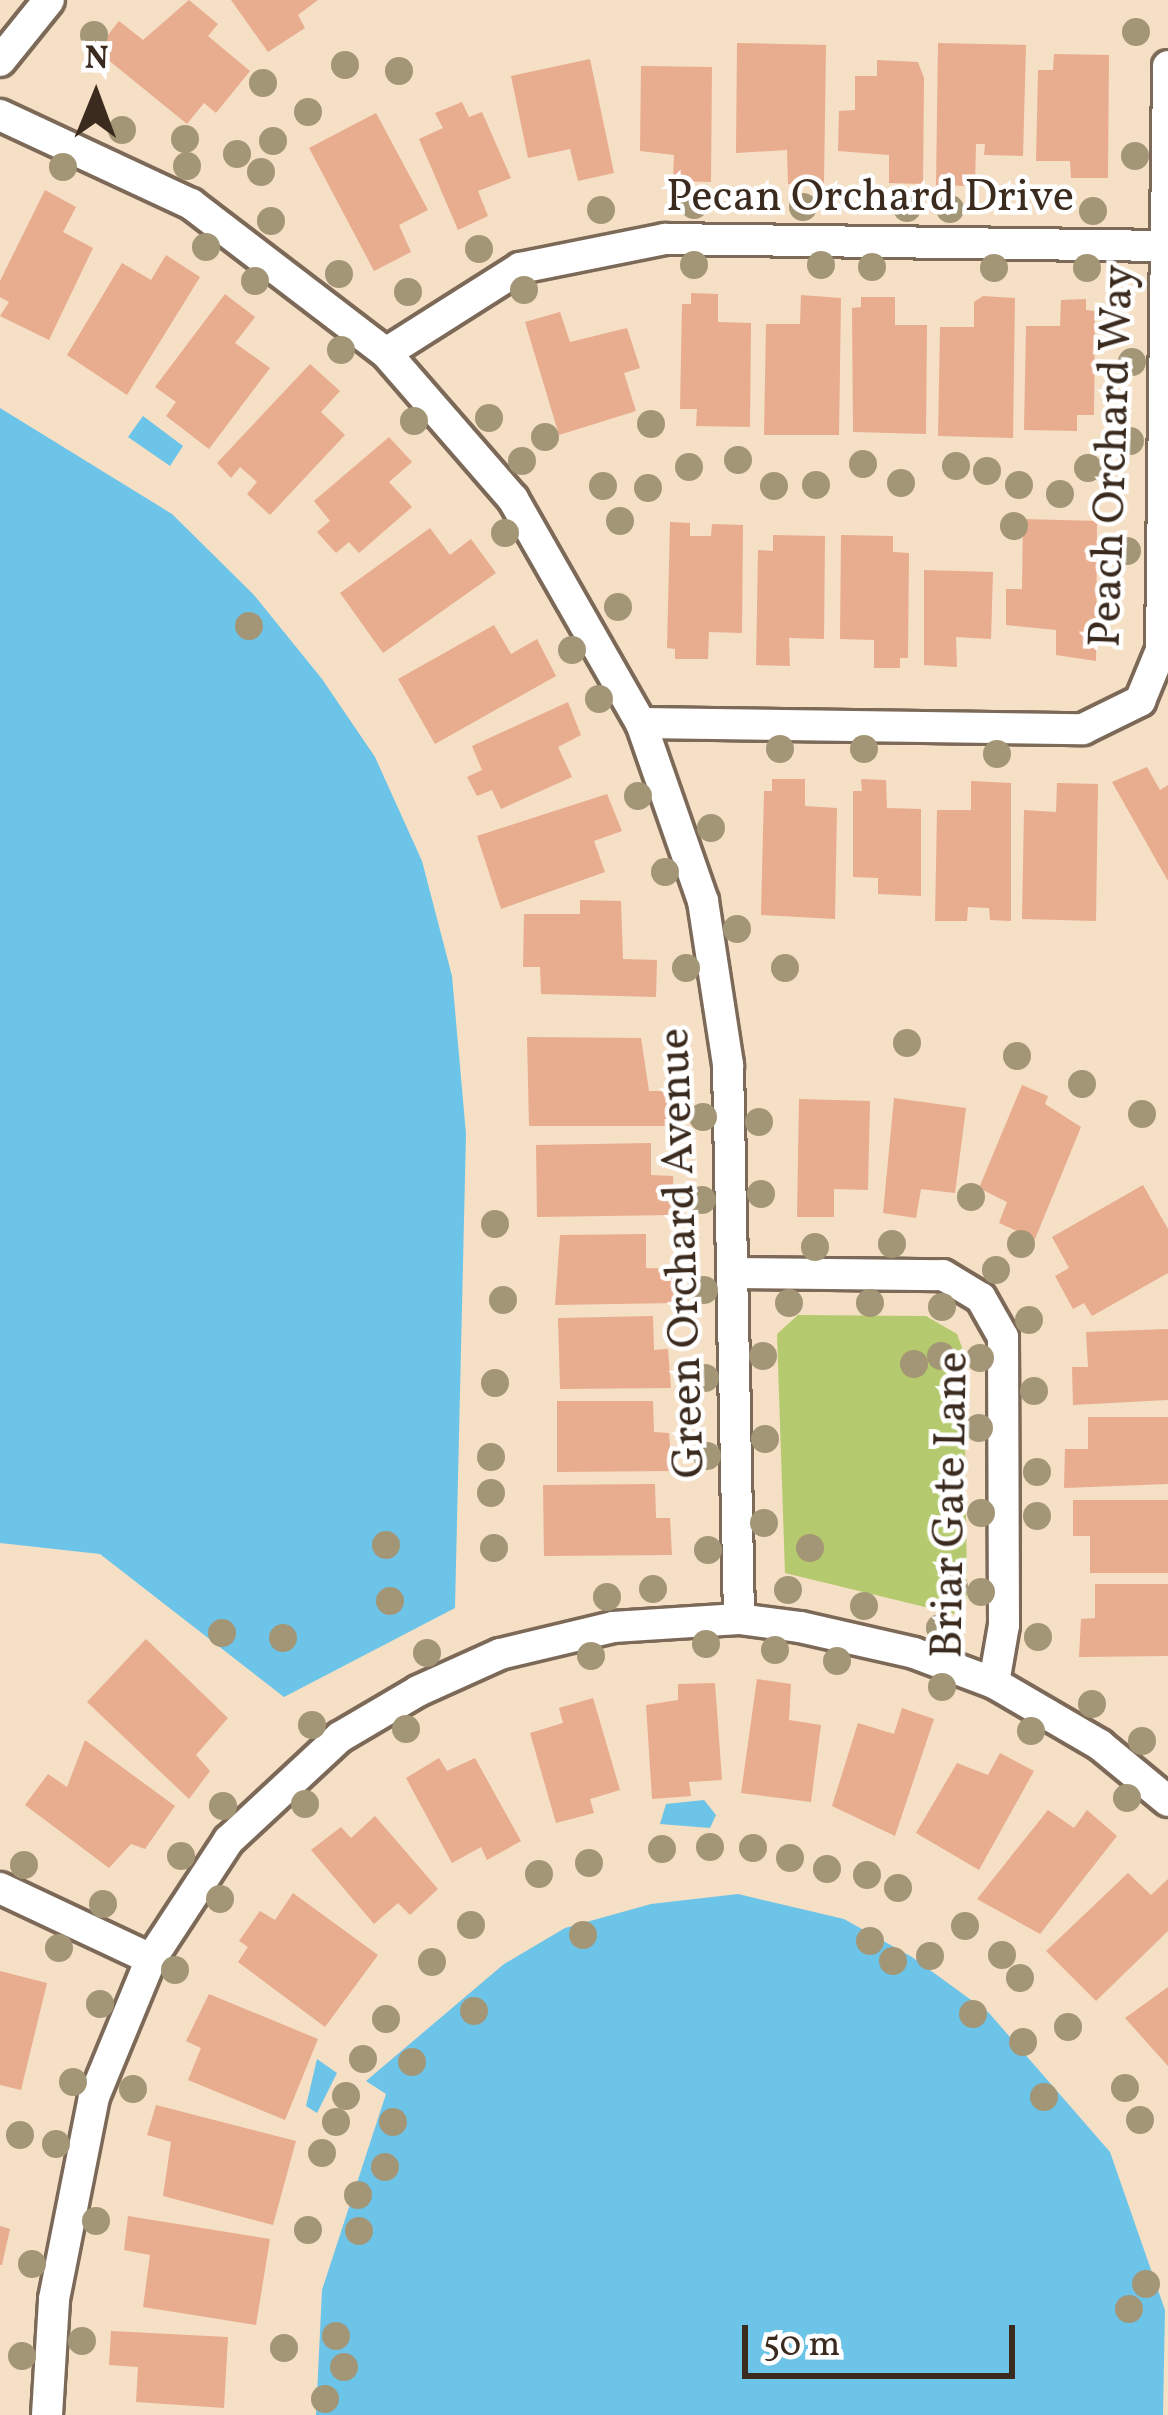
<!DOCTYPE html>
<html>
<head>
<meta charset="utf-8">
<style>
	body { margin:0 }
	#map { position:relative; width:1168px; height:2415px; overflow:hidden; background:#f5dfc5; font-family:Vollkorn,serif }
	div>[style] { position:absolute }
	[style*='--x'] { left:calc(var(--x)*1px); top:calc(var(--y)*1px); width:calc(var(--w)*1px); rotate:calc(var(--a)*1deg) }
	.green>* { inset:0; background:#b5ca6e }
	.water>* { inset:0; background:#6cc4e9 }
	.building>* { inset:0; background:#e8ac8f }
	.roads { filter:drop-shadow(3px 0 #7c6958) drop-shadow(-3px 0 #7c6958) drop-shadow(0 3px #7c6958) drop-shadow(0 -3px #7c6958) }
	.street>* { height:30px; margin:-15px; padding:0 15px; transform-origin:15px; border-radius:15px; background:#fff }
	.trees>* { width:28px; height:28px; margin:-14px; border-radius:50%; background:#a39676 }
	span { translate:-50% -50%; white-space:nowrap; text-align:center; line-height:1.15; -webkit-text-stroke:9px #fff; paint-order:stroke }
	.street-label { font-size:45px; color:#3b2a1e }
	.north { position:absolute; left:36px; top:36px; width:120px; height:120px; -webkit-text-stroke:9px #fff; paint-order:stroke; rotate:1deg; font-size:33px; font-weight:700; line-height:48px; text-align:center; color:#3b2a1e }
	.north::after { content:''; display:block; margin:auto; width:42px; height:54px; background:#3b2a1e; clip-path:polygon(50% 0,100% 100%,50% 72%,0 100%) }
	.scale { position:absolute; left:742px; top:2325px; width:273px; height:54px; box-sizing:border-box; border:6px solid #3b2a1e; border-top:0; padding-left:15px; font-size:36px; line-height:42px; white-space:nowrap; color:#3b2a1e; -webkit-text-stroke:9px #fff; paint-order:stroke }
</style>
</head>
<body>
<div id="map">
	<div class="green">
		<div style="clip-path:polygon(798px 1315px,926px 1316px,957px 1334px,964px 1353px,967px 1598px,954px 1614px,785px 1573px,777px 1334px)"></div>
	</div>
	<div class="water">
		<div style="clip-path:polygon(0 408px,172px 514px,254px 595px,322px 679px,375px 757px,422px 861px,452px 976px,466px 1134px,455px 1608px,284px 1697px,100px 1554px,0 1543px)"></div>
		<div style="clip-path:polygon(143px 416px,183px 446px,170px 466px,128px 437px)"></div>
		<div style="clip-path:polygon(704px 1800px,716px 1815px,710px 1828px,660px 1824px,666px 1804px)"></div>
		<div style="clip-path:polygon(738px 1894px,844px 1919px,912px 1957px,989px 2013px,1110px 2152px,1165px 2310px,1163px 2415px,316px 2415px,322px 2290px,386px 2094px,366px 2081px,504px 1964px,565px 1928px,651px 1904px)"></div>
		<div style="clip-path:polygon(317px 2059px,337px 2073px,317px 2113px,306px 2106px)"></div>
	</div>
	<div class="building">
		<div style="clip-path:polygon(189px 0,218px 24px,208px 36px,250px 71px,216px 113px,204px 103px,187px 124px,96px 50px,119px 21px,143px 40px)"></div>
		<div style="clip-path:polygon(231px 0,318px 0,298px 15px,305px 28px,268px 52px)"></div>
		<div style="clip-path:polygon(737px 43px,826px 45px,824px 184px,788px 184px,787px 150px,736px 153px)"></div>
		<div style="clip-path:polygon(938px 43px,1026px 45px,1023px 156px,984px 155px,985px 144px,976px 144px,975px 183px,965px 186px,936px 185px)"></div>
		<div style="clip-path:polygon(1054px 54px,1109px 55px,1108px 178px,1071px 178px,1070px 161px,1036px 161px,1038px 70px,1053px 70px)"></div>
		<div style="clip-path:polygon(590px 59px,614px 173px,578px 181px,570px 149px,528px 158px,511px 76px)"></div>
		<div style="clip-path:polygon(877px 60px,918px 62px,924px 78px,923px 184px,889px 183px,889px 155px,838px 151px,839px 111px,855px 110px,855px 76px,877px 76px)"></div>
		<div style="clip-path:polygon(641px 66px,712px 67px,711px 182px,673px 181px,674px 155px,640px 151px)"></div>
		<div style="clip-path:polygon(462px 102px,469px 117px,482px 112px,511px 178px,478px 191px,488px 216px,458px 230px,419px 139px,443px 128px,435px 113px)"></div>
		<div style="clip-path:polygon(376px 113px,428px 210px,399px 225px,411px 252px,374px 271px,309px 148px)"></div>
		<div style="clip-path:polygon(45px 190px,76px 207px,63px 232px,93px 248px,49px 340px,0 316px,9px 302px,0 297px,0 281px)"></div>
		<div style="clip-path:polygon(166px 255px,200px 277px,127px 395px,67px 355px,122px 263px,151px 280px)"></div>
		<div style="clip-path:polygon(691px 293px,718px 294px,718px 322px,751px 323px,750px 427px,696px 426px,697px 409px,680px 409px,682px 304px,691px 304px)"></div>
		<div style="clip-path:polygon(225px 294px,255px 317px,235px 343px,270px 368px,209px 449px,166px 416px,176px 402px,155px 387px)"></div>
		<div style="clip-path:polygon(801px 295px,841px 298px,839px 435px,764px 435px,766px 324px,800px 324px)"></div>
		<div style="clip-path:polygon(983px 296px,1015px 298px,1013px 438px,938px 436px,940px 327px,974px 327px,974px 302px)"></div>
		<div style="clip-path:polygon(861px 297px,895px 297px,895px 325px,927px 325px,926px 434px,853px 432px,852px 308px,861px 307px)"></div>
		<div style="clip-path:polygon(1086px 299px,1086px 310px,1095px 311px,1094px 415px,1077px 415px,1077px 431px,1024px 430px,1026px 326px,1060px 326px,1061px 300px)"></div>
		<div style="clip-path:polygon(560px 312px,570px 342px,627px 328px,640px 368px,624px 373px,636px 411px,559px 435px,525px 322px)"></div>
		<div style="clip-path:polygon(310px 364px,340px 391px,321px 412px,345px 435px,270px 515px,247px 494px,257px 482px,240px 467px,231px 478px,217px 463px)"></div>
		<div style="clip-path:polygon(389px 437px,412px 462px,389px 482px,412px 507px,359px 553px,349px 542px,336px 553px,317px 532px,330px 521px,314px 501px)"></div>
		<div style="clip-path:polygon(1023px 519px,1097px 521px,1096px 661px,1056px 655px,1056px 630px,1006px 625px,1006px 589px,1022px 589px)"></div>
		<div style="clip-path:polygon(670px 522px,690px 523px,690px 536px,711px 536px,712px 524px,743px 525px,742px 633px,709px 632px,708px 659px,675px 659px,675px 649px,667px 648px)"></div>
		<div style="clip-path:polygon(430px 528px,450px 555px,471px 539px,496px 573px,383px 653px,340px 593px)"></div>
		<div style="clip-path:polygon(773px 535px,825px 536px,824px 639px,789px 638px,790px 666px,756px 665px,758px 550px,773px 551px)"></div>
		<div style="clip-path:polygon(841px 535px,893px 536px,893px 552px,909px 553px,908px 658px,900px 658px,900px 668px,874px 668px,874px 640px,840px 639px)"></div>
		<div style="clip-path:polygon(924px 570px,993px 572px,991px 639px,956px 637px,957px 667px,924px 665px)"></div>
		<div style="clip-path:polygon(494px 625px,511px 654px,537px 639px,556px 676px,435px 744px,398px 679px)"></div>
		<div style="clip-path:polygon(568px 702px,581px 735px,558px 747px,572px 777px,501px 809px,492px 790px,477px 796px,467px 777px,482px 770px,472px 746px)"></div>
		<div style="clip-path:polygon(1147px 767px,1160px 790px,1168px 785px,1168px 881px,1112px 782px)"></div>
		<div style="clip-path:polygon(772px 779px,805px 779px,805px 806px,837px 808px,835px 919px,761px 915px,764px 791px,772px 791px)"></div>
		<div style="clip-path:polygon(861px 779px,886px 780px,887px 808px,921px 809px,921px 896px,878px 894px,878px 878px,853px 877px,853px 791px,862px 791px)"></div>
		<div style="clip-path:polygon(971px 781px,1011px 783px,1011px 921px,990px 920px,989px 908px,968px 907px,967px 921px,935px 921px,937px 810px,971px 810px)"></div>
		<div style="clip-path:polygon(1057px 783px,1098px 784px,1096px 921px,1022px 919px,1024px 810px,1056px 812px)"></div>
		<div style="clip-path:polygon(607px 794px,622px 831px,594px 841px,605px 872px,501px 909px,477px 836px)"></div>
		<div style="clip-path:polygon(580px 900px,621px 901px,623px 959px,657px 960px,656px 997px,541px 994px,540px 967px,523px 967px,524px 914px,580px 914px)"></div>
		<div style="clip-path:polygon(527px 1037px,641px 1038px,649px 1091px,673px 1091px,672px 1126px,529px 1126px)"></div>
		<div style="clip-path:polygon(1022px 1085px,1048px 1096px,1045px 1104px,1081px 1127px,1035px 1239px,999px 1223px,1007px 1202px,979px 1188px)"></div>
		<div style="clip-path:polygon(894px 1098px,966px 1108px,955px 1193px,921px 1189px,916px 1218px,883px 1213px)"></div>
		<div style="clip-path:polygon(799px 1099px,870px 1101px,868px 1190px,834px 1189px,834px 1217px,797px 1217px)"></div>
		<div style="clip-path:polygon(651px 1143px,651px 1175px,673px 1176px,674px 1215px,537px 1217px,536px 1145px)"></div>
		<div style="clip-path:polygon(1143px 1185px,1168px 1229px,1168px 1273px,1092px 1316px,1084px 1303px,1073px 1309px,1055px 1276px,1069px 1268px,1052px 1237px)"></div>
		<div style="clip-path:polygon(646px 1234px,646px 1268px,675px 1269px,675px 1303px,555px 1305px,560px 1235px)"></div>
		<div style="clip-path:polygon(653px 1316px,654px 1350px,668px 1349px,671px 1388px,560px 1389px,558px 1318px)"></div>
		<div style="clip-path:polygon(1168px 1329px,1168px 1400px,1073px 1405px,1072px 1367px,1088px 1367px,1086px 1332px)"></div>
		<div style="clip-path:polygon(557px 1401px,653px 1401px,654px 1432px,669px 1433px,672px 1471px,557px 1472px)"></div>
		<div style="clip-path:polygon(1088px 1417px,1168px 1417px,1168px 1484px,1064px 1488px,1065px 1449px,1088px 1449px)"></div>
		<div style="clip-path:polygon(655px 1484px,656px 1518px,670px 1518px,672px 1555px,544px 1556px,543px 1485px)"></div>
		<div style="clip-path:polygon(1073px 1500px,1168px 1500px,1168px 1573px,1090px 1573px,1090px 1536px,1073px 1536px)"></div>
		<div style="clip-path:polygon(1095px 1584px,1168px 1584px,1168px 1656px,1079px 1657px,1081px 1619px,1095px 1618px)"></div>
		<div style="clip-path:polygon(146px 1639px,228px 1718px,196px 1755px,210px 1771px,189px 1799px,87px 1702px)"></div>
		<div style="clip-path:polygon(757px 1679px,791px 1684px,789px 1720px,821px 1725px,811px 1802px,741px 1793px)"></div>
		<div style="clip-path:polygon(715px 1683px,722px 1780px,689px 1782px,691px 1796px,652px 1799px,646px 1705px,678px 1700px,678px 1684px)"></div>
		<div style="clip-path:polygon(593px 1698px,620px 1790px,590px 1799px,594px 1813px,556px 1823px,530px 1733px,563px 1723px,559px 1708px)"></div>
		<div style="clip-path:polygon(902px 1708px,934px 1719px,895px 1836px,832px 1806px,858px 1723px,894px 1734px)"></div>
		<div style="clip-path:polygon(85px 1740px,175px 1806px,145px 1849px,131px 1844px,109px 1868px,25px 1805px,48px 1774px,67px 1787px)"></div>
		<div style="clip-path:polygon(1000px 1753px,1034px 1771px,979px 1870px,916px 1833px,957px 1763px,988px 1775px)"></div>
		<div style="clip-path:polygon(439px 1758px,447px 1771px,475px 1758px,521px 1841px,487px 1860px,481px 1847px,452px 1863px,406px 1778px)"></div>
		<div style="clip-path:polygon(1048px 1810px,1074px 1828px,1087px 1810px,1117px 1836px,1040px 1934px,977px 1899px)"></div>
		<div style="clip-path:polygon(375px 1816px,438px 1889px,410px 1915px,398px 1903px,374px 1924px,311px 1850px,341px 1827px,351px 1838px)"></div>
		<div style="clip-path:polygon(1128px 1873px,1151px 1895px,1168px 1879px,1168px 1931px,1096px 2001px,1046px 1951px)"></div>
		<div style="clip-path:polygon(293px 1893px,378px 1955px,325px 2027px,238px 1962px,248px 1947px,239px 1941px,260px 1911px,275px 1920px)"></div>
		<div style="clip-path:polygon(0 1971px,47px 1983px,21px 2090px,0 2085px)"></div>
		<div style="clip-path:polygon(1168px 1987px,1168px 2066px,1125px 2018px)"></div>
		<div style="clip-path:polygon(209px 1994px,318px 2039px,285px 2120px,188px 2080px,201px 2048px,186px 2041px)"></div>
		<div style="clip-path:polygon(156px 2105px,296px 2141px,273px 2225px,163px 2196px,171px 2142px,147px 2135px)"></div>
		<div style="clip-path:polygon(128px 2216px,270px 2239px,256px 2325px,143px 2307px,150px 2255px,124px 2250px)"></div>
		<div style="clip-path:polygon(0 2226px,10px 2229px,2px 2265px,0 2265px)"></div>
		<div style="clip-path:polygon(111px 2331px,228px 2337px,224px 2408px,136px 2402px,138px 2367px,109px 2365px)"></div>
	</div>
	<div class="roads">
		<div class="street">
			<div style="--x:0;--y:61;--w:78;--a:-51.2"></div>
			<div style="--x:0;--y:115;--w:211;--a:25"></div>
			<div style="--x:191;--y:204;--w:245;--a:37.4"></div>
			<div style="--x:386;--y:353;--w:194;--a:49"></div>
			<div style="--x:513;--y:499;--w:258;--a:60.3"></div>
			<div style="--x:641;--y:723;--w:188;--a:70.8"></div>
			<div style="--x:703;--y:901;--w:166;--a:81.3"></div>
			<div style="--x:728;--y:1065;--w:554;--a:88.86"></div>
			<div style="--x:386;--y:353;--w:159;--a:-32.4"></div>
			<div style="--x:520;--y:268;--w:148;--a:-11.3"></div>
			<div style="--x:665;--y:239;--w:500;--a:0.8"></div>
			<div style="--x:641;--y:723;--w:442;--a:0.8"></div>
			<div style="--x:1083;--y:729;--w:64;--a:-26.2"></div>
			<div style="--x:1140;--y:701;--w:55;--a:-67.6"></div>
			<div style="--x:1161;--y:650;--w:584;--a:-89.31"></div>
			<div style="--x:736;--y:1273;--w:207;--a:0.6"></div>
			<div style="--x:943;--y:1275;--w:44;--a:31.2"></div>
			<div style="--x:981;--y:1298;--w:45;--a:60.6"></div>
			<div style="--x:1003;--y:1337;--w:288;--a:89.8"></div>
			<div style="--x:1004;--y:1625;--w:59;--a:99.8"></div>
			<div style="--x:0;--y:1888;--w:167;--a:25.2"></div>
			<div style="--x:47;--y:2415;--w:116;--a:-86.5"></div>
			<div style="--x:54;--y:2299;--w:206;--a:-78.8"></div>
			<div style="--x:94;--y:2097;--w:149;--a:-67.6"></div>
			<div style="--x:151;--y:1959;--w:142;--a:-56.8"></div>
			<div style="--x:229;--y:1840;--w:151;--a:-42.9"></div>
			<div style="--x:340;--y:1737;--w:91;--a:-30.5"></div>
			<div style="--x:418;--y:1691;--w:90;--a:-24.3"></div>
			<div style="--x:500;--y:1654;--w:116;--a:-13.4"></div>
			<div style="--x:613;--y:1627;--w:126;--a:-3.6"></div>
			<div style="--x:739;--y:1619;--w:62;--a:7.5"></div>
			<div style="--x:800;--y:1627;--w:117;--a:12.8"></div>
			<div style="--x:914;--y:1653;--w:85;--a:20.6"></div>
			<div style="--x:994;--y:1683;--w:123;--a:30.3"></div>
			<div style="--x:1100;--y:1745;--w:88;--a:39.5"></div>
		</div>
	</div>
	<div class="trees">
		<div style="left:1136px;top:32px"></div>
		<div style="left:94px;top:35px"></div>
		<div style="left:345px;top:65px"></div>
		<div style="left:399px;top:71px"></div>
		<div style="left:263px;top:83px"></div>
		<div style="left:308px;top:112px"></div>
		<div style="left:122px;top:130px"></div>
		<div style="left:185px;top:139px"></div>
		<div style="left:273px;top:141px"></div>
		<div style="left:237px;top:154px"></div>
		<div style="left:1135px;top:156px"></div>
		<div style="left:187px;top:166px"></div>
		<div style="left:63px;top:167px"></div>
		<div style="left:261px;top:172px"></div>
		<div style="left:694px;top:205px"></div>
		<div style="left:803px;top:207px"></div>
		<div style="left:907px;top:208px"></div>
		<div style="left:950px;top:209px"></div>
		<div style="left:601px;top:210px"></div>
		<div style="left:1093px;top:211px"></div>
		<div style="left:271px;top:221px"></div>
		<div style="left:206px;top:247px"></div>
		<div style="left:479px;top:249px"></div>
		<div style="left:694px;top:265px"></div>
		<div style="left:821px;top:265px"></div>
		<div style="left:872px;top:267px"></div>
		<div style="left:994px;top:268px"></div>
		<div style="left:1087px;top:268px"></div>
		<div style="left:339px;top:274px"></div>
		<div style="left:255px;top:281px"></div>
		<div style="left:524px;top:290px"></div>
		<div style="left:408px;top:292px"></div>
		<div style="left:341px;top:350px"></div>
		<div style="left:1132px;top:362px"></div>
		<div style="left:489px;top:418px"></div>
		<div style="left:414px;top:421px"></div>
		<div style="left:651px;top:424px"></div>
		<div style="left:545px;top:437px"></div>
		<div style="left:1130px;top:441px"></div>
		<div style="left:738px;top:460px"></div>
		<div style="left:522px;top:461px"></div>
		<div style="left:863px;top:464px"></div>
		<div style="left:956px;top:466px"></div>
		<div style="left:689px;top:467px"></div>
		<div style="left:1088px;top:468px"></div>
		<div style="left:987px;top:471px"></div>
		<div style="left:901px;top:483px"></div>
		<div style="left:816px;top:485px"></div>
		<div style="left:1019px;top:485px"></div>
		<div style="left:603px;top:486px"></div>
		<div style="left:774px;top:486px"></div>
		<div style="left:648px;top:488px"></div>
		<div style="left:1060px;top:494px"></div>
		<div style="left:620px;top:521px"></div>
		<div style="left:1014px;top:526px"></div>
		<div style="left:505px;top:533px"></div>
		<div style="left:1127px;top:551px"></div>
		<div style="left:618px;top:607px"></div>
		<div style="left:249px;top:626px"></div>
		<div style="left:572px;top:650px"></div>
		<div style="left:599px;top:699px"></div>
		<div style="left:780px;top:749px"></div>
		<div style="left:864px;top:749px"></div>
		<div style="left:997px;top:754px"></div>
		<div style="left:638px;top:796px"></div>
		<div style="left:711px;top:828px"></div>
		<div style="left:665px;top:872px"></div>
		<div style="left:737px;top:929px"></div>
		<div style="left:686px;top:968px"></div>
		<div style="left:785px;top:968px"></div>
		<div style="left:907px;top:1043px"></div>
		<div style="left:1017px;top:1056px"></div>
		<div style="left:1082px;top:1084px"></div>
		<div style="left:1142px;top:1114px"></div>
		<div style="left:703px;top:1117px"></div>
		<div style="left:759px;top:1122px"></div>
		<div style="left:761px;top:1194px"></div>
		<div style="left:971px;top:1197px"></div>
		<div style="left:702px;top:1200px"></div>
		<div style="left:495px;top:1224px"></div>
		<div style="left:892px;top:1244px"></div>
		<div style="left:1021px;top:1244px"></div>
		<div style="left:815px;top:1247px"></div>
		<div style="left:996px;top:1270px"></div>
		<div style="left:704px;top:1290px"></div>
		<div style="left:503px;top:1300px"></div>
		<div style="left:789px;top:1303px"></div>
		<div style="left:870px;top:1303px"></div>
		<div style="left:942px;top:1307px"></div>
		<div style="left:1029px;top:1320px"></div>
		<div style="left:763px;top:1356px"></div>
		<div style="left:941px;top:1356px"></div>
		<div style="left:980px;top:1358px"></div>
		<div style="left:914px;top:1364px"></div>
		<div style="left:705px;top:1378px"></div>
		<div style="left:495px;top:1383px"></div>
		<div style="left:1034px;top:1391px"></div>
		<div style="left:979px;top:1428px"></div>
		<div style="left:765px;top:1439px"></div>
		<div style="left:707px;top:1456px"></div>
		<div style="left:491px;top:1457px"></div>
		<div style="left:1037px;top:1472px"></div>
		<div style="left:491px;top:1493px"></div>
		<div style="left:981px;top:1513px"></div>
		<div style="left:1037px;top:1516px"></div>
		<div style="left:764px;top:1523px"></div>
		<div style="left:386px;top:1545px"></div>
		<div style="left:494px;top:1548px"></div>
		<div style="left:810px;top:1548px"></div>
		<div style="left:708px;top:1550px"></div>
		<div style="left:954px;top:1587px"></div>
		<div style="left:653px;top:1589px"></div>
		<div style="left:788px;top:1590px"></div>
		<div style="left:981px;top:1592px"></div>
		<div style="left:607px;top:1597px"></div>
		<div style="left:390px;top:1601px"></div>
		<div style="left:864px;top:1606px"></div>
		<div style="left:940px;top:1628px"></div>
		<div style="left:222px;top:1633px"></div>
		<div style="left:1038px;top:1637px"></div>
		<div style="left:283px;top:1638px"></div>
		<div style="left:706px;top:1644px"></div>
		<div style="left:775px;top:1650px"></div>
		<div style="left:427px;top:1653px"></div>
		<div style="left:591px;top:1656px"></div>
		<div style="left:837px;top:1661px"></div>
		<div style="left:942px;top:1687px"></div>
		<div style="left:1092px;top:1704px"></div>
		<div style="left:312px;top:1725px"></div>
		<div style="left:406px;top:1729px"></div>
		<div style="left:1031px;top:1731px"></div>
		<div style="left:1142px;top:1741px"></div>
		<div style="left:1127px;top:1798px"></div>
		<div style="left:305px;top:1804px"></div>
		<div style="left:223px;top:1806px"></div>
		<div style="left:710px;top:1847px"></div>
		<div style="left:753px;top:1848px"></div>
		<div style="left:662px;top:1849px"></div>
		<div style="left:181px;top:1856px"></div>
		<div style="left:790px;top:1858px"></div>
		<div style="left:589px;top:1863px"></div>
		<div style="left:24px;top:1865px"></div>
		<div style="left:827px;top:1869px"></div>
		<div style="left:539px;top:1874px"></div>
		<div style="left:867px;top:1875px"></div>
		<div style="left:898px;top:1888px"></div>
		<div style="left:220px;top:1899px"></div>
		<div style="left:103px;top:1904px"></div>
		<div style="left:471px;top:1925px"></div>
		<div style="left:965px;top:1926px"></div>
		<div style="left:583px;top:1935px"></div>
		<div style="left:870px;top:1941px"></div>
		<div style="left:59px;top:1948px"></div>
		<div style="left:1002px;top:1955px"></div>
		<div style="left:930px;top:1956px"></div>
		<div style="left:893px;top:1961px"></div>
		<div style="left:432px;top:1962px"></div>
		<div style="left:175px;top:1970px"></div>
		<div style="left:1020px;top:1978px"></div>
		<div style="left:100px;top:2004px"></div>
		<div style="left:474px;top:2011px"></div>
		<div style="left:973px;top:2014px"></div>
		<div style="left:386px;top:2019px"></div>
		<div style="left:1068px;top:2027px"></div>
		<div style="left:1023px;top:2042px"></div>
		<div style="left:363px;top:2059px"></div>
		<div style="left:412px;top:2062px"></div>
		<div style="left:73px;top:2082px"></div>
		<div style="left:1125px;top:2088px"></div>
		<div style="left:133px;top:2089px"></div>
		<div style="left:346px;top:2096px"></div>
		<div style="left:1044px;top:2097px"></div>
		<div style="left:1140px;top:2120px"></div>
		<div style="left:336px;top:2122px"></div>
		<div style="left:393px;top:2122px"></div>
		<div style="left:20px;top:2135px"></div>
		<div style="left:56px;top:2144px"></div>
		<div style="left:322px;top:2153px"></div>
		<div style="left:385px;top:2167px"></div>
		<div style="left:358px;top:2195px"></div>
		<div style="left:96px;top:2221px"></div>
		<div style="left:308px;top:2230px"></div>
		<div style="left:359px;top:2231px"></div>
		<div style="left:32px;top:2264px"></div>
		<div style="left:1146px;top:2284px"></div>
		<div style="left:1129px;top:2309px"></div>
		<div style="left:336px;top:2336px"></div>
		<div style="left:82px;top:2341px"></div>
		<div style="left:284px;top:2348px"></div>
		<div style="left:22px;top:2356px"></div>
		<div style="left:344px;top:2367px"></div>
		<div style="left:325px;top:2399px"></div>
	</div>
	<div class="street-label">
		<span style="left:870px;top:199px">Pecan Orchard Drive</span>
		<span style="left:1114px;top:456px;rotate:-88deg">Peach Orchard Way</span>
		<span style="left:684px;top:1253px;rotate:-92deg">Green Orchard Avenue</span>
		<span style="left:952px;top:1505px;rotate:-89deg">Briar Gate Lane</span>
	</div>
	<div class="north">N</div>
	<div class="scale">50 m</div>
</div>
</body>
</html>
